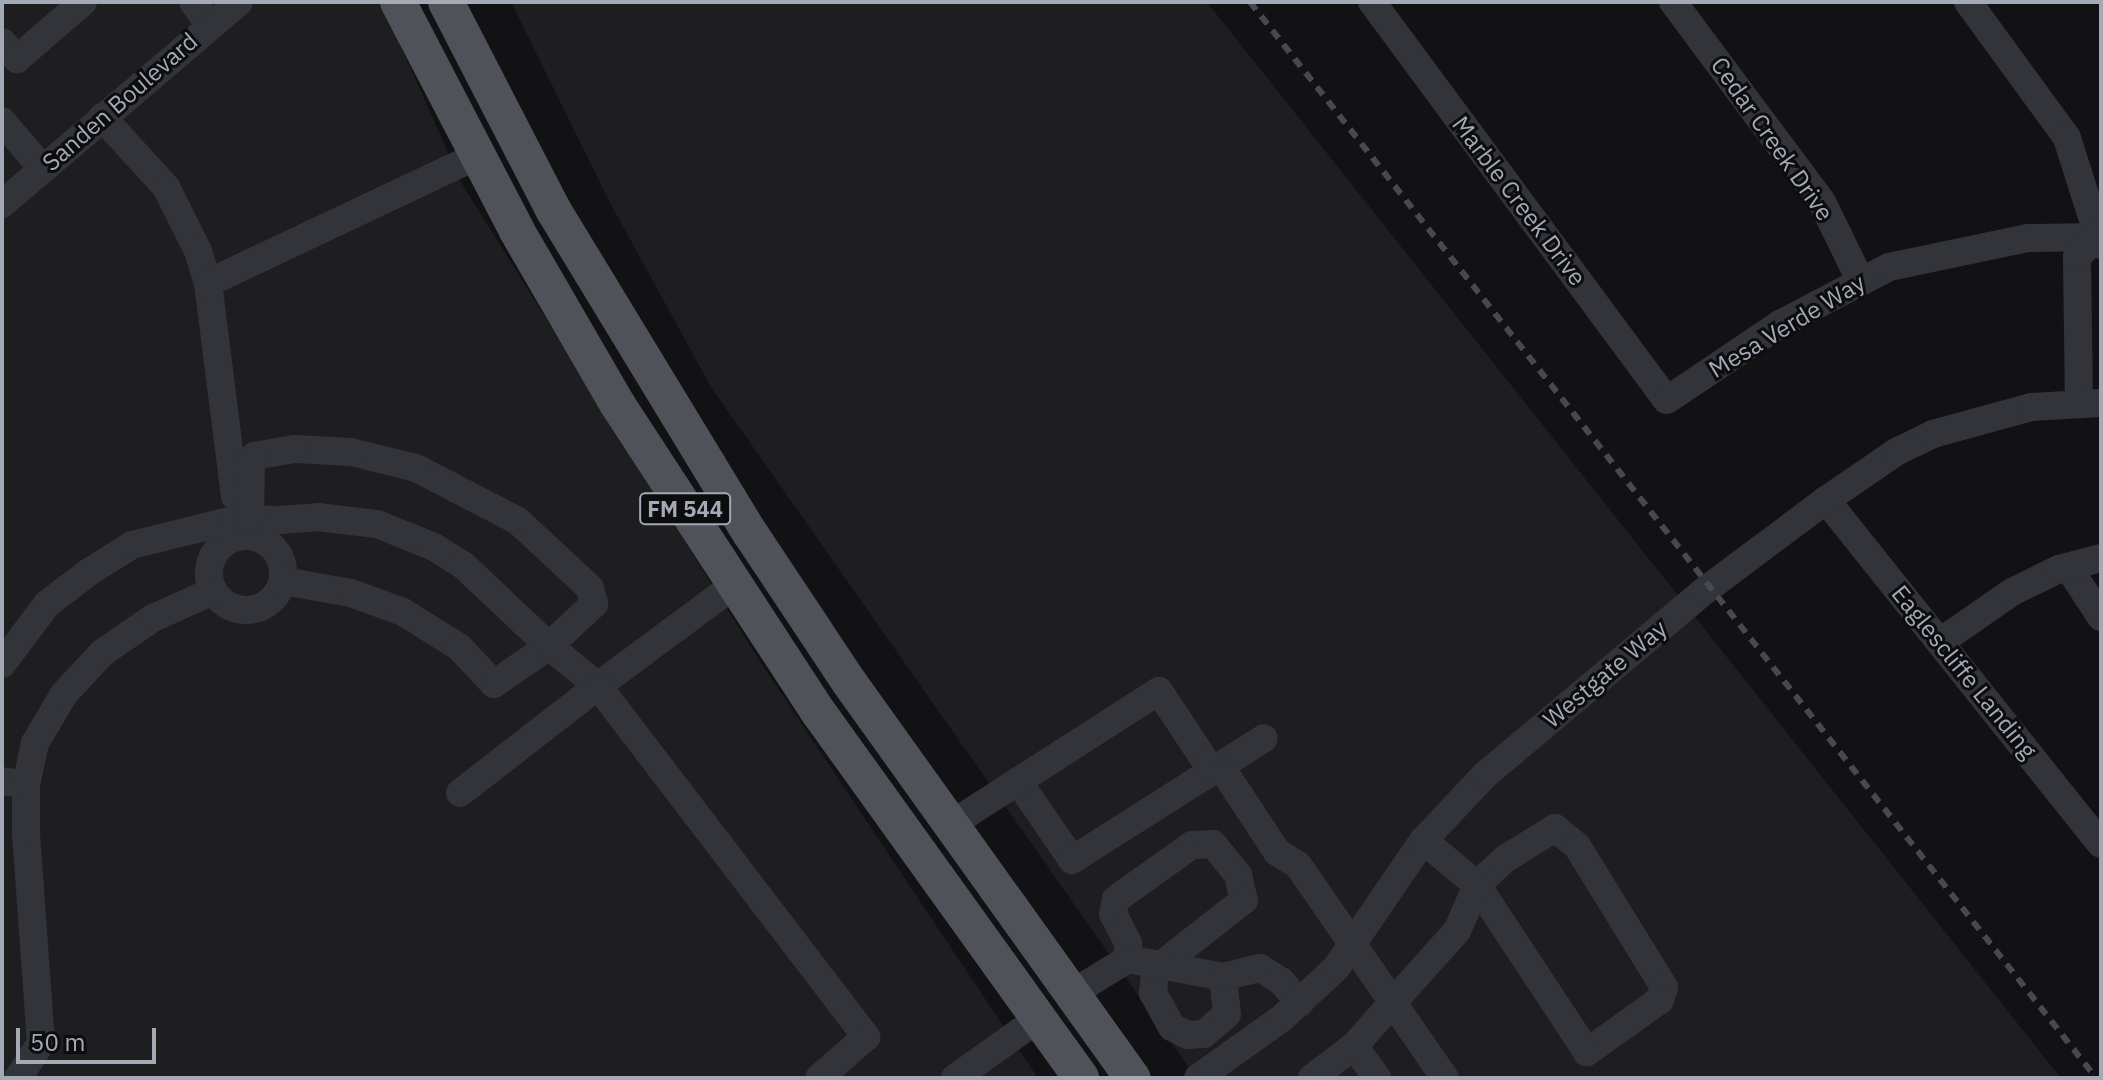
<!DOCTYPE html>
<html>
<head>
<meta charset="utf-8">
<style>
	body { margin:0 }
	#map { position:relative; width:2103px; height:1080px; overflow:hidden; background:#121214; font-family:"IBM Plex Sans",sans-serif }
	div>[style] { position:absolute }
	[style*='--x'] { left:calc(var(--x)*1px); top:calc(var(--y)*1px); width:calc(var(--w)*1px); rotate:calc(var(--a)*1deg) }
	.built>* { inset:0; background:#1e1e21 }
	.minor>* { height:28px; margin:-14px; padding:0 14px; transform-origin:14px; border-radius:14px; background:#333439 }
	.minor>.ring { margin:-14px; padding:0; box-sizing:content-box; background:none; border:28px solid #333439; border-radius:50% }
	.major>* { height:36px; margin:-18px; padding:0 18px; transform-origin:18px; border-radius:18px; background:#4f5258 }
	.rail>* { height:6px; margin-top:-3px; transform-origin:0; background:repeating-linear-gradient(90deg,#46494e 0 10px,transparent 0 18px) }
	span { translate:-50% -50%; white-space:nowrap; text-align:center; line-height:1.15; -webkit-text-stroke:6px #0d0d0f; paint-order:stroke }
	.shield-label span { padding:2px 6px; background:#0d0d0f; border:2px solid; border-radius:6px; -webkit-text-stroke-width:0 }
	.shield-label { font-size:22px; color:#a3aab5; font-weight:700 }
	.street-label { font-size:24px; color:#a3aab5 }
	.frame { position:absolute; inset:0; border:4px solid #a3aab5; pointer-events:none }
	.scale { position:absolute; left:16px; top:1028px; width:140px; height:36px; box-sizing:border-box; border:4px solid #a3aab5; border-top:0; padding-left:10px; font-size:24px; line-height:28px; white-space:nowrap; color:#a3aab5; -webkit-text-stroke:6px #0d0d0f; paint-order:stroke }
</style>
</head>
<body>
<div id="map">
	<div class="built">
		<div style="clip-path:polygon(2px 2px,381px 2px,462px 184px,761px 663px,1038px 1078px,2px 1078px)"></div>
		<div style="clip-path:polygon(511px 2px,1207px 2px,2061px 1078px,1196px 1078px,711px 387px,608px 199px)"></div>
	</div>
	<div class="minor">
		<div style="--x:193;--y:2;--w:29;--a:54"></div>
		<div style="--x:1372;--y:2;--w:495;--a:53.5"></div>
		<div style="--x:1667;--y:400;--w:136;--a:-33.9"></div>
		<div style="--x:1780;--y:324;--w:123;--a:-27.6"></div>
		<div style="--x:1889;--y:267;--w:142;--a:-11.8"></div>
		<div style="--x:2028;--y:238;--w:73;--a:-0.8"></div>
		<div style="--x:1673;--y:2;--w:249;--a:53.3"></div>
		<div style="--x:1822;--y:202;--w:89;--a:64"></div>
		<div style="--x:1968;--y:2;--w:168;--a:53.9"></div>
		<div style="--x:2067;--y:138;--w:112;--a:72.4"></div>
		<div style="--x:2;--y:42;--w:23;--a:49"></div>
		<div style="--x:17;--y:59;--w:87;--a:-40.8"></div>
		<div style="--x:102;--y:117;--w:95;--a:47.6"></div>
		<div style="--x:166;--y:187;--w:72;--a:63.4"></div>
		<div style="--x:198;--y:251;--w:34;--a:73"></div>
		<div style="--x:208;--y:283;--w:215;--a:82.8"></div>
		<div style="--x:2;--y:121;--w:63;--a:49.5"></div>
		<div style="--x:2;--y:204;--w:311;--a:-40.4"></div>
		<div style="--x:208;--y:283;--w:297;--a:-25.3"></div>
		<div style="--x:2079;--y:404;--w:147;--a:-90.8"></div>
		<div style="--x:2077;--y:257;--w:28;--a:-46"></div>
		<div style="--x:1826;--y:500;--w:440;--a:51.4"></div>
		<div class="ring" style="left:209px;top:536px;width:46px;height:46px"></div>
		<div style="--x:2068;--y:567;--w:60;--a:56.6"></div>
		<div style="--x:283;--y:581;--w:69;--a:10"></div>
		<div style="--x:351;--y:593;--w:55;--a:20.1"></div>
		<div style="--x:403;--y:612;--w:66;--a:32"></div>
		<div style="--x:459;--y:647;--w:51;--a:46.6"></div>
		<div style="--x:494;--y:684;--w:67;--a:-34.6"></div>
		<div style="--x:549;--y:646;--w:63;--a:39.2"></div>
		<div style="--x:598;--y:686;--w:169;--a:-36.6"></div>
		<div style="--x:1940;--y:642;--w:88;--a:-34.8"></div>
		<div style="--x:2012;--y:592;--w:52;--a:-26.1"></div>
		<div style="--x:2059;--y:569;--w:43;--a:-14.7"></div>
		<div style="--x:2;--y:664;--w:75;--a:-53.1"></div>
		<div style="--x:47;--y:604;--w:53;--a:-37.3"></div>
		<div style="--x:89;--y:572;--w:51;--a:-32.1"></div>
		<div style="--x:132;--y:545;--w:108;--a:-13.9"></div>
		<div style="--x:237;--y:519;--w:13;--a:0"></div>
		<div style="--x:250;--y:519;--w:29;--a:2"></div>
		<div style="--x:279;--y:520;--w:39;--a:-4"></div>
		<div style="--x:318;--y:517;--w:59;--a:6.8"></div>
		<div style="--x:377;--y:524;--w:61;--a:22"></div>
		<div style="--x:434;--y:547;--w:34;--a:32"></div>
		<div style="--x:463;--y:565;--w:118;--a:43.3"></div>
		<div style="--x:549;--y:646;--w:62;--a:-43"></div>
		<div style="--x:594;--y:604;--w:16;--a:-104"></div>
		<div style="--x:590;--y:588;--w:98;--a:-137.1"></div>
		<div style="--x:518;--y:521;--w:115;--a:-152.5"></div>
		<div style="--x:416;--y:468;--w:67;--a:-166.2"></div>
		<div style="--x:351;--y:452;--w:57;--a:-177"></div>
		<div style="--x:294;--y:449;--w:40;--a:170"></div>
		<div style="--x:255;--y:456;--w:6;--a:135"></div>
		<div style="--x:251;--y:460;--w:59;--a:91"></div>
		<div style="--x:2;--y:781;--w:24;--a:9"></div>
		<div style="--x:1018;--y:781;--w:96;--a:55.6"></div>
		<div style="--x:1072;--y:860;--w:227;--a:-32.4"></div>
		<div style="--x:460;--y:793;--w:175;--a:-37.8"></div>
		<div style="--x:598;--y:686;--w:442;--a:52.6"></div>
		<div style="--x:866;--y:1037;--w:62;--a:138.9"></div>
		<div style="--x:950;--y:825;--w:248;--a:-32.7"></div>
		<div style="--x:1159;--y:691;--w:85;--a:56.5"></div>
		<div style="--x:1206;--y:762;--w:22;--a:30"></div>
		<div style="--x:1225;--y:773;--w:95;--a:56.6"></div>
		<div style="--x:1277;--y:852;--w:25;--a:32"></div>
		<div style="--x:1298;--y:865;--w:259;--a:55.4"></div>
		<div style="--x:1555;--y:828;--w:28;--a:39"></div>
		<div style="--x:1577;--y:846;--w:166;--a:58.3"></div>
		<div style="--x:1664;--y:987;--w:14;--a:107"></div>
		<div style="--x:1660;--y:1000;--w:90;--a:144.5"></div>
		<div style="--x:1587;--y:1052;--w:200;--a:-123.4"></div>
		<div style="--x:1477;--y:885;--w:38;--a:-43"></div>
		<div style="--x:1505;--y:859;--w:59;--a:-31.8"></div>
		<div style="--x:1128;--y:959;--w:16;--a:-90"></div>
		<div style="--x:1128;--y:943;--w:33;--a:-117"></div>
		<div style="--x:1113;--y:914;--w:15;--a:-79"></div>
		<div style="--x:1116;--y:899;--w:93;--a:-35.4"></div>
		<div style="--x:1192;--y:845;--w:21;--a:-3"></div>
		<div style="--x:1213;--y:844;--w:40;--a:51"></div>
		<div style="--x:1238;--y:875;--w:26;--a:77"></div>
		<div style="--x:1244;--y:900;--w:105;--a:141.9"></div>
		<div style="--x:1156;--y:964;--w:29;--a:96"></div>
		<div style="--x:1153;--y:993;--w:39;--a:61"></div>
		<div style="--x:1172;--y:1027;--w:18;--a:27"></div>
		<div style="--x:1188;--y:1035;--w:16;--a:-4"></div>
		<div style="--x:1204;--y:1034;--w:30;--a:-41"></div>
		<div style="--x:1227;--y:1014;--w:37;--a:-96"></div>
		<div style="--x:1071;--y:994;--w:67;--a:-31.6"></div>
		<div style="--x:1128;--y:959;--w:97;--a:10.7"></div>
		<div style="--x:1223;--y:977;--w:38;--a:-14"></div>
		<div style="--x:1260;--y:968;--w:25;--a:32"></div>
		<div style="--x:1281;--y:981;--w:29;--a:49"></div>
		<div style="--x:1354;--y:1046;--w:39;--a:54"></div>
		<div style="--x:18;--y:1078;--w:42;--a:-56.7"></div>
		<div style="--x:41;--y:1043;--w:211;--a:-94.1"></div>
		<div style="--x:26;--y:833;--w:48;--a:-90"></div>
		<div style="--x:26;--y:785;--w:43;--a:-77.9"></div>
		<div style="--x:35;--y:743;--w:57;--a:-59.4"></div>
		<div style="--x:64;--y:694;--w:56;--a:-47.2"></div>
		<div style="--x:102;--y:653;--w:62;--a:-34.5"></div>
		<div style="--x:153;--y:618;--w:66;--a:-24.2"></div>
		<div style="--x:955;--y:1078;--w:102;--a:-35.4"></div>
		<div style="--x:1198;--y:1078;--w:103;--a:-35.5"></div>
		<div style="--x:1282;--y:1018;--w:74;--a:-42.8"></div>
		<div style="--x:1336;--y:968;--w:153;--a:-55.7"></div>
		<div style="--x:1422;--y:842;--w:92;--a:-46.8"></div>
		<div style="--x:1485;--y:775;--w:290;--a:-40"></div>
		<div style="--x:1707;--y:589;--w:149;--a:-36.8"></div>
		<div style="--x:1826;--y:500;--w:85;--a:-34.4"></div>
		<div style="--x:1896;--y:452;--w:41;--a:-25.9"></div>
		<div style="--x:1933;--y:434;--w:102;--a:-15.4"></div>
		<div style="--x:2031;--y:407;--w:70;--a:-3.3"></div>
		<div style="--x:1312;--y:1078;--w:53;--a:-37.3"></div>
		<div style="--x:1354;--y:1046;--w:154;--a:-48.2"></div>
		<div style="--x:1457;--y:931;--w:50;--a:-66.5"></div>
		<div style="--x:1477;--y:885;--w:70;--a:-140.2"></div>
	</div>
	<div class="major">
		<div style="--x:398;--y:2;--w:258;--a:62.5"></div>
		<div style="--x:517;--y:231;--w:201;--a:59.9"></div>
		<div style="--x:618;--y:405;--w:368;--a:56.9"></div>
		<div style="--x:819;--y:713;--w:449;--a:54.3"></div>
		<div style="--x:446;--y:2;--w:235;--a:62.7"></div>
		<div style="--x:554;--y:211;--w:377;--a:58.7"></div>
		<div style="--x:750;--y:533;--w:179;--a:56.4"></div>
		<div style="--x:849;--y:682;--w:487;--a:54.4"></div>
	</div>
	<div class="rail">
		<div style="--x:1250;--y:2;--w:1369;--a:51.82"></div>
	</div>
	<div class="shield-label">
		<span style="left:685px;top:509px">FM 544</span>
	</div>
	<div class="street-label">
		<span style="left:120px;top:102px;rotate:-41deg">Sanden Boulevard</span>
		<span style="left:1772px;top:139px;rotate:55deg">Cedar Creek Drive</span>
		<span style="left:1519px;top:201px;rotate:53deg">Marble Creek Drive</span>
		<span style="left:1787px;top:326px;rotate:-31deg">Mesa Verde Way</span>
		<span style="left:1964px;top:672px;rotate:51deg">Eaglescliffe Landing</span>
		<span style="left:1605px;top:674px;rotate:-40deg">Westgate Way</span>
	</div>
	<div class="frame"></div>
	<div class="scale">50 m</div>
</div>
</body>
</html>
